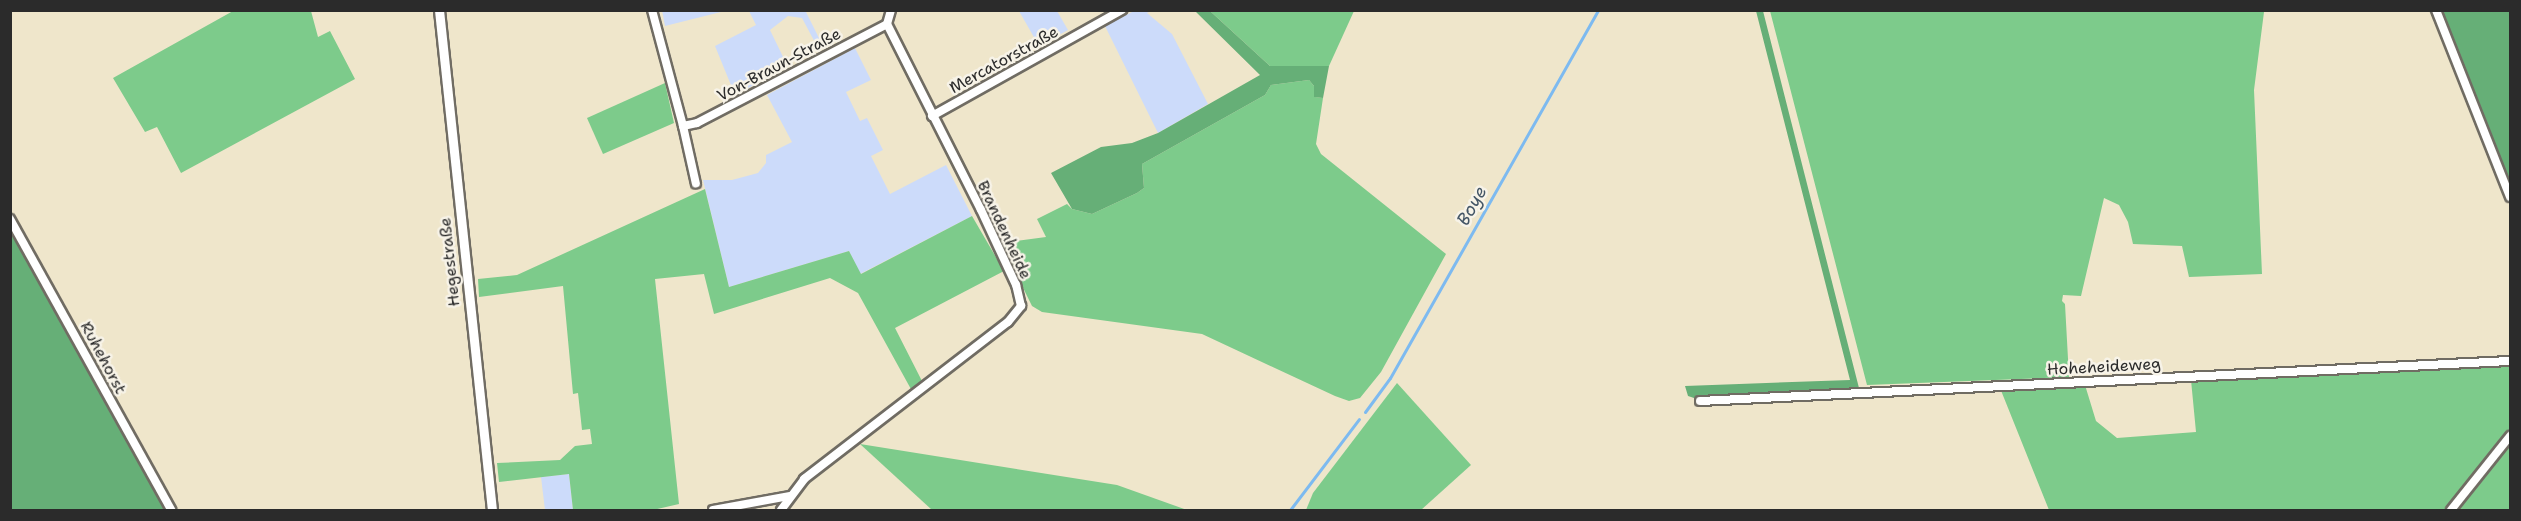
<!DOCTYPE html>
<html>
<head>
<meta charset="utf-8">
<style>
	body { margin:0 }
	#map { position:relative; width:2521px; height:521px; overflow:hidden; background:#efe6cb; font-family:"Shantell Sans",sans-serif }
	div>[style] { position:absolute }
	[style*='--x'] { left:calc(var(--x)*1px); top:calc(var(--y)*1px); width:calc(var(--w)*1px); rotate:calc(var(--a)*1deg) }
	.built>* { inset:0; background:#ccdbfa }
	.green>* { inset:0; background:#7dcb8b }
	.forest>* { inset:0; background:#66af77 }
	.stream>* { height:3px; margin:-1.5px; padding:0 1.5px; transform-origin:1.5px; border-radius:1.5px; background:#7dbaf0 }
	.roads { filter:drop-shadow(2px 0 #706c63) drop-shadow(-2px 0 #706c63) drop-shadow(0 2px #706c63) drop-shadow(0 -2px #706c63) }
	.minor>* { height:8px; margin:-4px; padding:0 4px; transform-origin:4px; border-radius:4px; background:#fff }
	.tertiary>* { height:9px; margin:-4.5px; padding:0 4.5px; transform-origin:4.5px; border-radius:4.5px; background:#fff }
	span { translate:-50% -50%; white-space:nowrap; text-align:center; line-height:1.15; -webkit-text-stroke:5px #f7f3e8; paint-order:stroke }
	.street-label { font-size:16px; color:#2b2b2b }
	.water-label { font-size:18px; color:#445666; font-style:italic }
	.frame { position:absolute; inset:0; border:12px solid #2b2b2b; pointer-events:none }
</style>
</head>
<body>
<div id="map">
	<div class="built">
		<div style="clip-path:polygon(662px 10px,725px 10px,725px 11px,665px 26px)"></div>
		<div style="clip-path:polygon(805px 10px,824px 48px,819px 50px,802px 18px,788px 16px,770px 30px,788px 67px,735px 95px,715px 46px,756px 25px,749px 11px)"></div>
		<div style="clip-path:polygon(1019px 11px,1057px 11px,1068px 30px,1039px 46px)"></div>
		<div style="clip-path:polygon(1134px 11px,1151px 11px,1147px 13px,1172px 34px,1208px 104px,1158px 133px,1105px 26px)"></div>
		<div style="clip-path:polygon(855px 48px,871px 80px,846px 92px,860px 121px,867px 118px,883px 150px,871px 156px,890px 194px,946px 165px,972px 216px,860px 274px,849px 251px,729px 287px,703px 180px,732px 180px,758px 173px,766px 163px,766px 155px,792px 142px,767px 95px)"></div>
		<div style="clip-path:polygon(569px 474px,573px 510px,545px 510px,541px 477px)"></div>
	</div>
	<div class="green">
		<div style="clip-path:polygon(311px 11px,318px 37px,330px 31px,355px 79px,181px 173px,157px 127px,145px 132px,113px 78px,233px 11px)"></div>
		<div style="clip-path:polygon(1210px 11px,1354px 11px,1329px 66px,1270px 66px)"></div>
		<div style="clip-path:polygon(1770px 11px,2291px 11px,2264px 12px,2254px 90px,2262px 274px,2189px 277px,2182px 246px,2133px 244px,2128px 222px,2119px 205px,2104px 198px,2081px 296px,2063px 295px,2062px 301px,2065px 304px,2069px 377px,1867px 385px)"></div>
		<div style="clip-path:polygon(1309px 80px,1314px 86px,1315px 97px,1323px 98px,1316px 144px,1321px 154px,1446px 254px,1381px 372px,1360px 398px,1349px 401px,1335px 396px,1202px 334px,1042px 312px,1032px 306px,1001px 243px,1046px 237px,1037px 219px,1067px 204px,1072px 209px,1092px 214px,1137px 193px,1144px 188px,1142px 164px,1265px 95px,1271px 85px)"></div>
		<div style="clip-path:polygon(665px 83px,674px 123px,603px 154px,587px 118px)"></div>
		<div style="clip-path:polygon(705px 189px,729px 287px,849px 251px,861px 274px,972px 216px,1004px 271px,895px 328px,923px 383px,912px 391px,858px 293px,830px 278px,714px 314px,704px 274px,655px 279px,679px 504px,653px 510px,573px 510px,569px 474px,499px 482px,497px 463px,560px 460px,575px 446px,592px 444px,590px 429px,582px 430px,578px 393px,573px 394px,563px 286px,479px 297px,478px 279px,517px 275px)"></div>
		<div style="clip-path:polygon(2510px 364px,2510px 429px,2444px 510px,2049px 510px,2000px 388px,2085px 385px,2096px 421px,2117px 438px,2196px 432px,2191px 380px)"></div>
		<div style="clip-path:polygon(1397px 383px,1471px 465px,1421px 510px,1306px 510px,1313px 493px)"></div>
		<div style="clip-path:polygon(860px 444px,1117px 485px,1187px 510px,932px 510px)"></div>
		<div style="clip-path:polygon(2510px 444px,2510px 510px,2458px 510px)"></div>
	</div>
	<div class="forest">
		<div style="clip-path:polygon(1195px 11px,1210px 11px,1270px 66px,1329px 66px,1323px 98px,1314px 97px,1314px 86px,1309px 80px,1271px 85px,1265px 95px,1142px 164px,1144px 188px,1137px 193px,1092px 214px,1072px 209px,1051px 173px,1101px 147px,1132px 143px,1158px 133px,1260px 75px)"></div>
		<div style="clip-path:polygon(1756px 11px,1763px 11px,1859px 388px,1694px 398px,1688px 396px,1685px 386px,1850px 380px)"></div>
		<div style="clip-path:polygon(2439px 11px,2510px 11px,2510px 185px)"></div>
		<div style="clip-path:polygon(10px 230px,60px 315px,166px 510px,11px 510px)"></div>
	</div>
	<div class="stream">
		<div style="--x:1365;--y:412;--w:42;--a:-53.7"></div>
		<div style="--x:1390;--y:378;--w:423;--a:-60.5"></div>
		<div style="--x:1290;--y:510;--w:114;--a:-52.8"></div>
	</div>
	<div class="roads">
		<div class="minor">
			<div style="--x:652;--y:10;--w:120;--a:75"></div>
			<div style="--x:683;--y:126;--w:14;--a:-12"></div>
			<div style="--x:697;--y:123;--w:214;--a:-27.5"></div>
			<div style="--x:2436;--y:10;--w:201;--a:68.4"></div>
			<div style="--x:932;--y:116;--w:218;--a:-29.2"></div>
			<div style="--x:683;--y:126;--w:59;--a:77.4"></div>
			<div style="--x:10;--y:219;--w:333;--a:61"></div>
			<div style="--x:1700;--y:401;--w:811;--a:-2.83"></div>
			<div style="--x:713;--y:510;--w:77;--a:-10.4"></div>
			<div style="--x:781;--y:510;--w:39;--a:-53"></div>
			<div style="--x:804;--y:479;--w:257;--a:-37.6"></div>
			<div style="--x:1008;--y:322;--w:21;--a:-51"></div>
			<div style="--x:1021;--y:306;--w:22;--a:-103"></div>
			<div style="--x:1016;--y:285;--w:83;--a:-115"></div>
			<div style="--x:981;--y:210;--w:208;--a:-116.8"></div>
			<div style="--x:887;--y:24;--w:15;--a:-74"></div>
			<div style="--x:2451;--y:510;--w:95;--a:-51.4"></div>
		</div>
		<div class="tertiary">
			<div style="--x:439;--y:10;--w:503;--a:83.95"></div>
		</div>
	</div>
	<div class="street-label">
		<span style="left:1004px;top:60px;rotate:-29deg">Mercatorstraße</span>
		<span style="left:779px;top:65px;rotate:-28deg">Von-Braun-Straße</span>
		<span style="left:1004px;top:230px;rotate:65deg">Brandenheide</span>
		<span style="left:450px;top:262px;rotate:-96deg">Hegestraße</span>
		<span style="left:103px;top:358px;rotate:62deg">Ruhehorst</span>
		<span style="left:2104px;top:367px;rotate:-3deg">Hoheheideweg</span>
	</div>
	<div class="water-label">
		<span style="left:1472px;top:206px;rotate:-61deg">Boye</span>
	</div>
	<div class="frame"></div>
</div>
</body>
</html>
